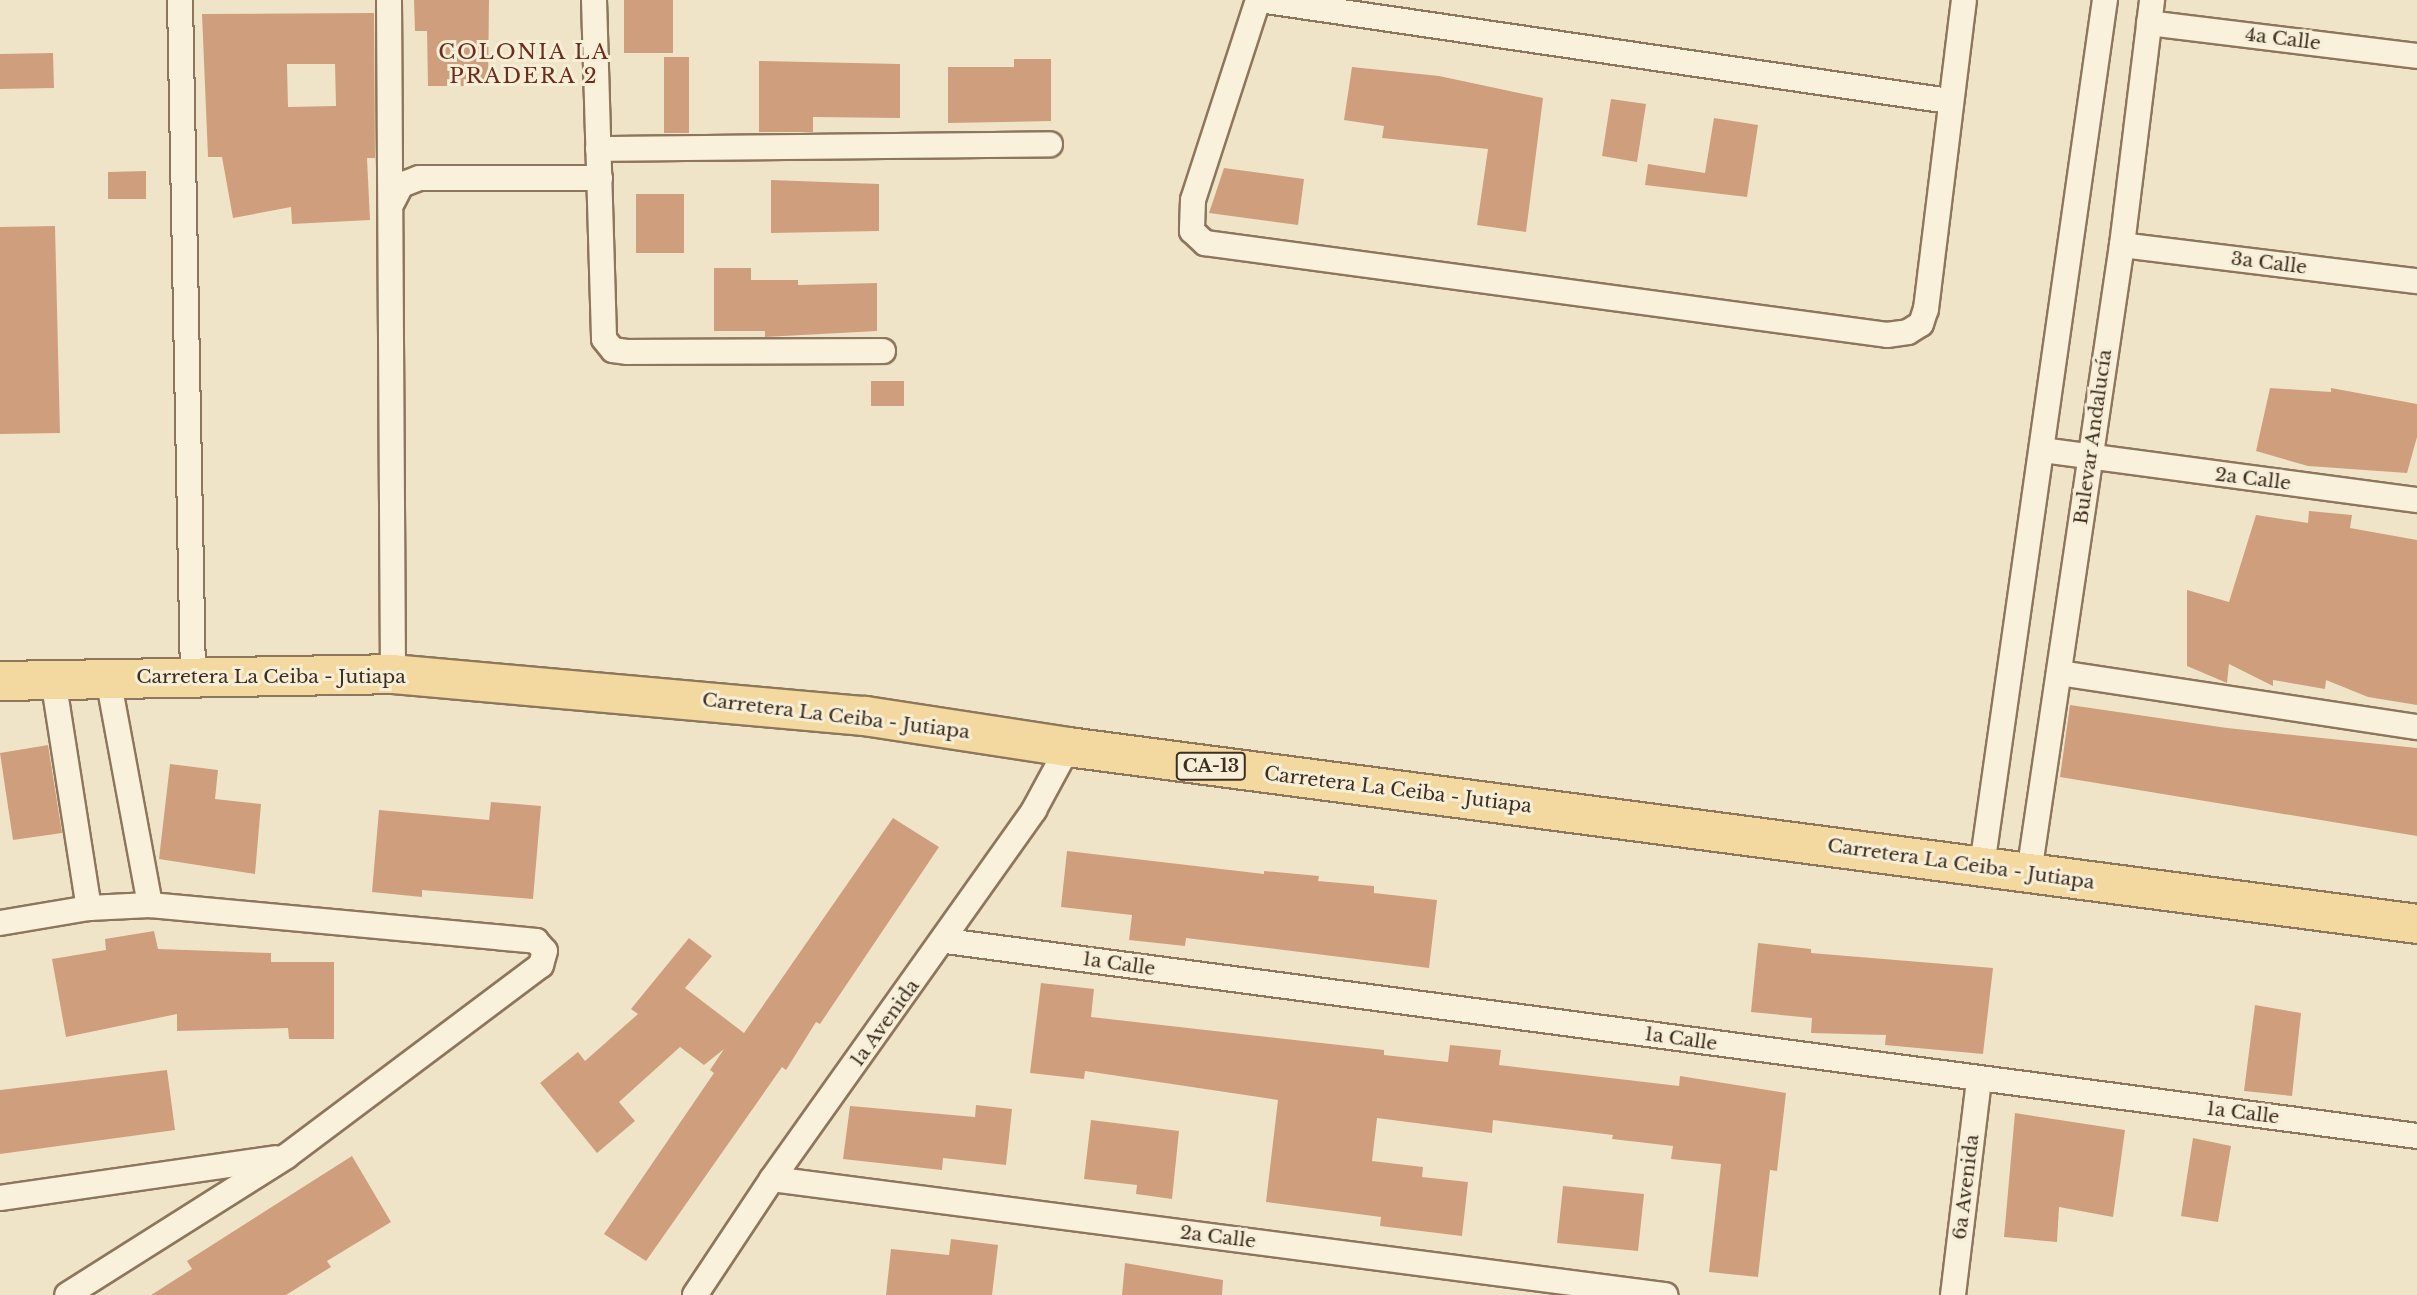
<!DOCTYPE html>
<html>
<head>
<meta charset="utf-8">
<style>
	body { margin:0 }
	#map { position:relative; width:2417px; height:1295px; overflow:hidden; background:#f0e4c8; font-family:"Libre Baskerville",serif }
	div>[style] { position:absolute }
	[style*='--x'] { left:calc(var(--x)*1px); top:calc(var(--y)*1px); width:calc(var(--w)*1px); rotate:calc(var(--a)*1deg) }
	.building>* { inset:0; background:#cf9f7d }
	.roads { filter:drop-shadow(2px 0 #8d765c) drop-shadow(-2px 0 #8d765c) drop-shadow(0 2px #8d765c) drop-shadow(0 -2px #8d765c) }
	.minor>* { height:24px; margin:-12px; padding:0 12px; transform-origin:12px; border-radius:12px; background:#faf1dc }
	.primary>* { height:38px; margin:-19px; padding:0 19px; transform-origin:19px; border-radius:19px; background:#f3d9a0 }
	span { translate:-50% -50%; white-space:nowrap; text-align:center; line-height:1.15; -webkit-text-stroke:6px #f7eed8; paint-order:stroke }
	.shield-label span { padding:2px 5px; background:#f7eed8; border:2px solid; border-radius:5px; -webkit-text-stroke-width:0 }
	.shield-label { font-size:18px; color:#3d2e20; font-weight:700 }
	.street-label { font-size:19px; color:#3d2e20 }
	.neighbourhood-label { font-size:21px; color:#6b2e1e; letter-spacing:2px }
</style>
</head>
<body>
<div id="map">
	<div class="building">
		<div style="clip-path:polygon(414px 0,489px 0,488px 86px,428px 86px,427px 31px,415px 31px)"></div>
		<div style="clip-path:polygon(624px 0,673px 0,673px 53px,624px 53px)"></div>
		<div style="clip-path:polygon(evenodd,374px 13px,375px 158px,367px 158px,370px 220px,292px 224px,291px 207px,233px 218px,222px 157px,208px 157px,202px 14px,374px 13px,287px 64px,335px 64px,336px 106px,288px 107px,287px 64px)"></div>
		<div style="clip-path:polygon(53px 53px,54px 88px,0 89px,0 54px)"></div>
		<div style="clip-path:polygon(664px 57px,689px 57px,689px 133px,664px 133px)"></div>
		<div style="clip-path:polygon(1014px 59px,1051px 59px,1051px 121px,948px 123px,948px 67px,1014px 67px)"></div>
		<div style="clip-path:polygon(759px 61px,900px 64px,900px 118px,813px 117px,813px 132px,759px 132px)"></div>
		<div style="clip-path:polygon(1352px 67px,1439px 76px,1543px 98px,1526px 232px,1477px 225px,1488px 149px,1382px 138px,1384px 126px,1344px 120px)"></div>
		<div style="clip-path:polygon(1611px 99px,1646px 104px,1637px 162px,1602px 156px)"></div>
		<div style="clip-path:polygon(1714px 118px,1758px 125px,1747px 197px,1645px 185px,1648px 164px,1705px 173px)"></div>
		<div style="clip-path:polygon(1224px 168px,1304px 179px,1298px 225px,1209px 213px)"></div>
		<div style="clip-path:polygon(146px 171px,146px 199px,108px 199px,108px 172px)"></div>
		<div style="clip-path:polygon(771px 180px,879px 184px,879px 231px,771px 233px)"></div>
		<div style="clip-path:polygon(636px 194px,684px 194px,684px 253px,636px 253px)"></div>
		<div style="clip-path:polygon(55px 226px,60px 433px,0 434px,0 227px)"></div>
		<div style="clip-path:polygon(714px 268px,751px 268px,751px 280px,798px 280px,798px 285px,877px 283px,877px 331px,765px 337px,765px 331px,714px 331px)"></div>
		<div style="clip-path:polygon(871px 381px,904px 381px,904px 406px,871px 406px)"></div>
		<div style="clip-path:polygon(2270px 388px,2331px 392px,2331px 388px,2417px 404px,2417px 437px,2407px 473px,2308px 466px,2256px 451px)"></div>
		<div style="clip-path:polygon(2309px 511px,2352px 515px,2350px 528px,2417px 540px,2417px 705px,2368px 697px,2326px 680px,2325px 689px,2273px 680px,2273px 686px,2229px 664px,2227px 683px,2187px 666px,2187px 590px,2229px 602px,2256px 515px,2308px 523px)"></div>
		<div style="clip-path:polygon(2070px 705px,2227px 728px,2417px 748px,2417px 836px,2060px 777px)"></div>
		<div style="clip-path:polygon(48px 745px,62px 833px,13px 840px,0 753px)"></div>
		<div style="clip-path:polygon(170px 764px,218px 770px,215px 799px,261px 804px,255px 874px,159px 859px)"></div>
		<div style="clip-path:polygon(491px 802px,541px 806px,533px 899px,422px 890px,422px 897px,372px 892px,379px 810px,489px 820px)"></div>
		<div style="clip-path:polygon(893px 818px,939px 847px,820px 1024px,816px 1022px,786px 1070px,782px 1067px,646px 1261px,604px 1234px,714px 1073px,710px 1070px,724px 1049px,704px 1065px,680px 1047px,619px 1102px,635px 1121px,597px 1153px,540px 1083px,578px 1052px,585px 1061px,638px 1014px,631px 1009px,689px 938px,712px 956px,685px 988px,744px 1033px)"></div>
		<div style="clip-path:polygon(1067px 851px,1264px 874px,1264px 871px,1319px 876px,1318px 881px,1374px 886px,1374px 893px,1437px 900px,1429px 968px,1186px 938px,1185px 946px,1129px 940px,1132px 915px,1061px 907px)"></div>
		<div style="clip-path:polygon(154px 931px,158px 949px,271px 953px,271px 962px,334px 962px,334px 1039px,289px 1039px,288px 1028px,177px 1031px,177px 1014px,66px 1037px,52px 959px,106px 950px,105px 939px)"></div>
		<div style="clip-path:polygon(1758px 943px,1811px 949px,1811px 953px,1993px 968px,1983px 1054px,1885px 1045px,1886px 1035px,1811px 1033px,1812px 1018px,1751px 1012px)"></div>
		<div style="clip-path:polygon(1041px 983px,1094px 989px,1091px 1017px,1384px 1050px,1384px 1055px,1448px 1062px,1450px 1045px,1501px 1050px,1499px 1065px,1679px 1086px,1680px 1076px,1786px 1093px,1777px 1171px,1770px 1170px,1758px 1277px,1709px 1272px,1721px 1164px,1671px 1159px,1673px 1146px,1612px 1139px,1613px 1135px,1493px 1120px,1492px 1133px,1377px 1118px,1372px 1161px,1423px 1167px,1422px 1177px,1468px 1182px,1462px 1236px,1380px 1226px,1381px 1217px,1266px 1202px,1278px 1100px,1085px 1071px,1084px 1079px,1030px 1073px)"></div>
		<div style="clip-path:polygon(2255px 1005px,2301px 1013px,2292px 1096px,2244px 1091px)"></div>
		<div style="clip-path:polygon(167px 1070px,175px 1130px,0 1154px,0 1090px)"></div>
		<div style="clip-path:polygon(976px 1105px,1012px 1109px,1006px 1165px,943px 1158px,942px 1170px,843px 1159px,850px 1106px,975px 1117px)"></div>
		<div style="clip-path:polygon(2015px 1113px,2125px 1130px,2113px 1217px,2059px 1207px,2057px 1242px,2004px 1237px)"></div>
		<div style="clip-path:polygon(1091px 1120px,1179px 1131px,1172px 1199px,1136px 1194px,1137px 1185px,1084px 1179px)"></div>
		<div style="clip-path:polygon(2193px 1138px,2231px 1146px,2218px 1222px,2181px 1216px)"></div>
		<div style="clip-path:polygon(352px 1156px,391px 1222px,327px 1261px,331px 1267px,286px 1295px,151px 1295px,192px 1269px,187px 1261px)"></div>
		<div style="clip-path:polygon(1563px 1186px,1644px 1194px,1638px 1251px,1557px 1243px)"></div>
		<div style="clip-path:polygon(951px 1239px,998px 1245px,992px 1295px,886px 1295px,891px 1249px,949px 1255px)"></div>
		<div style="clip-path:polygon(1125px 1263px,1223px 1280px,1222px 1295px,1122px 1295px)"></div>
	</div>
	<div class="roads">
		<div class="minor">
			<div style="--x:180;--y:0;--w:677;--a:88.9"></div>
			<div style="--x:389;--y:0;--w:674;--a:89.66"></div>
			<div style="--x:594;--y:0;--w:339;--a:88.3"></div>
			<div style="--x:604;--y:339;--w:14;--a:51"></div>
			<div style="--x:613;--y:350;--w:15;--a:8"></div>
			<div style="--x:628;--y:352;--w:255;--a:-0.2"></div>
			<div style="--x:1258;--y:0;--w:210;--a:108"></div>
			<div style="--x:1193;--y:200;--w:31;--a:92"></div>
			<div style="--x:1192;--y:231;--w:18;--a:43"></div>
			<div style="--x:1205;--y:243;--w:688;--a:7.68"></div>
			<div style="--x:1887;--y:335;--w:21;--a:-8"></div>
			<div style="--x:1908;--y:332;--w:15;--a:-32"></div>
			<div style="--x:1921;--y:324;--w:16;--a:-72"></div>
			<div style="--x:1926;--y:309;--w:311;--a:-83"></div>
			<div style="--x:1260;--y:0;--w:696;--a:8.34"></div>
			<div style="--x:2149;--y:23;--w:270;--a:7"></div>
			<div style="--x:598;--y:149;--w:452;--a:-0.6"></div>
			<div style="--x:393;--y:201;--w:18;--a:-63"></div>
			<div style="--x:401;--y:185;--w:19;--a:-21"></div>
			<div style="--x:419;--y:178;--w:181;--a:0"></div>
			<div style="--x:2122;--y:245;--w:297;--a:7"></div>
			<div style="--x:2042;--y:450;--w:378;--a:7.6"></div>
			<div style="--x:2059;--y:673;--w:362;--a:8.6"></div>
			<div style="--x:108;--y:678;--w:231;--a:79.5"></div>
			<div style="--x:53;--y:679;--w:232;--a:81.1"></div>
			<div style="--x:1982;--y:866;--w:875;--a:-81.92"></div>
			<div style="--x:2029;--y:873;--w:635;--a:-81.58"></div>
			<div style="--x:2122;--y:245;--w:247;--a:-83"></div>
			<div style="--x:0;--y:923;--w:90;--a:-9.6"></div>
			<div style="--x:89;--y:908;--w:61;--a:-2.8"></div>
			<div style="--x:150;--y:905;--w:388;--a:5.3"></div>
			<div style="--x:536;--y:941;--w:13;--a:48"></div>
			<div style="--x:545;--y:951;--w:15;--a:106"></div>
			<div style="--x:541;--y:965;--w:318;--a:143.1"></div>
			<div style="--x:287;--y:1156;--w:260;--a:147.7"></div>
			<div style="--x:946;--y:941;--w:1484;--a:7.55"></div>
			<div style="--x:772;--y:1179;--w:901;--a:7.4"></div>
			<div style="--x:0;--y:1198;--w:279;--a:-8.2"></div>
			<div style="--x:695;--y:1295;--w:139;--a:-56.4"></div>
			<div style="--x:772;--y:1179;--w:453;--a:-54.6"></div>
			<div style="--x:1034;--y:810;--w:72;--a:-61.6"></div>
			<div style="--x:1953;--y:1295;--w:218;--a:-83.1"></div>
		</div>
		<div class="primary">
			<div style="--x:0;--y:681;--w:393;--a:-1"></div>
			<div style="--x:393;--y:674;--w:474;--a:5.1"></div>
			<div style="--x:865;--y:716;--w:205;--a:8.7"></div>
			<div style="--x:1068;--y:747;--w:1361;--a:7.47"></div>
		</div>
	</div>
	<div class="shield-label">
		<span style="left:1211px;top:766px">CA-13</span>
	</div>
	<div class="street-label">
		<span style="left:2283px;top:39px;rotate:7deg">4a Calle</span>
		<span style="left:2269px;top:263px;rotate:7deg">3a Calle</span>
		<span style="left:2093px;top:437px;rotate:-82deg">Bulevar Andalucía</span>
		<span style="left:2253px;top:479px;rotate:7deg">2a Calle</span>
		<span style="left:271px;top:677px">Carretera La Ceiba - Jutiapa</span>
		<span style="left:836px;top:716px;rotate:7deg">Carretera La Ceiba - Jutiapa</span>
		<span style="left:1398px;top:790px;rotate:7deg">Carretera La Ceiba - Jutiapa</span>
		<span style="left:1961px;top:864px;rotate:8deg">Carretera La Ceiba - Jutiapa</span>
		<span style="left:1119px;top:964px;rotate:8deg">1a Calle</span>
		<span style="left:885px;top:1023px;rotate:-54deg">1a Avenida</span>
		<span style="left:1681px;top:1039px;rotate:8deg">1a Calle</span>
		<span style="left:2243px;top:1113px;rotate:7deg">1a Calle</span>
		<span style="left:1966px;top:1187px;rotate:-83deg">6a Avenida</span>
		<span style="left:1218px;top:1237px;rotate:7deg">2a Calle</span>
	</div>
	<div class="neighbourhood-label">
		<span style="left:524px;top:64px">COLONIA LA<br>PRADERA 2</span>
	</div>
</div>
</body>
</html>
